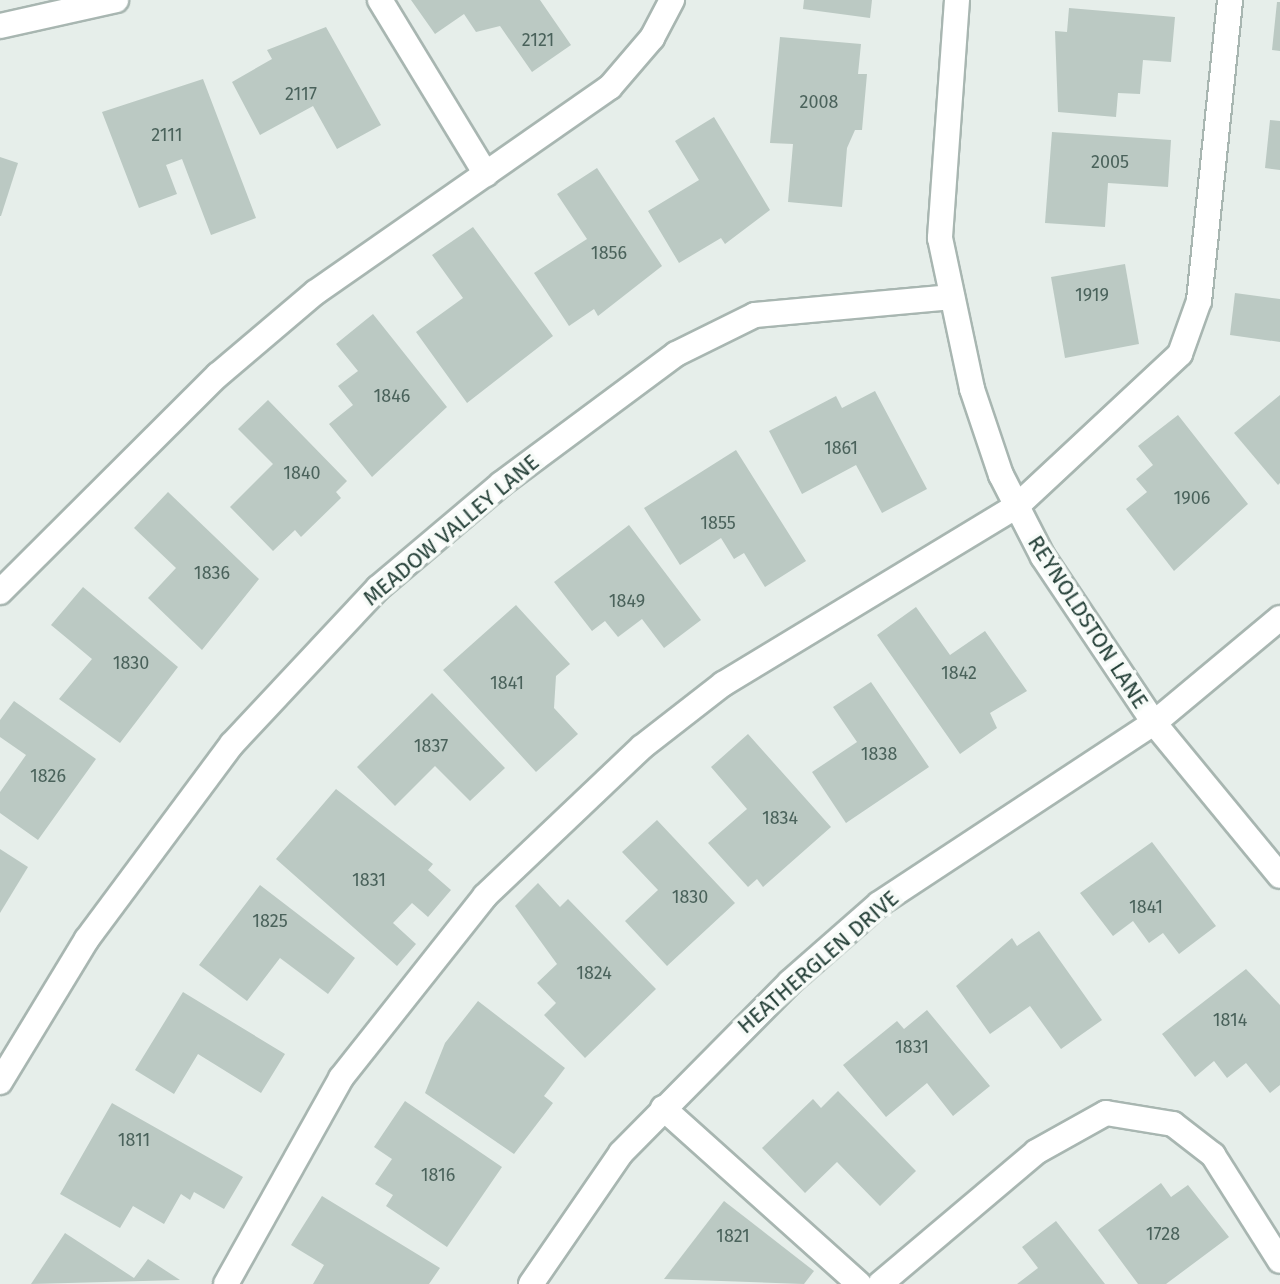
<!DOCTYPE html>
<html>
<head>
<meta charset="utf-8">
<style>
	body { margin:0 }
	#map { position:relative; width:1280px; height:1284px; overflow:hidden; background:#e6eeea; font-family:"Fira Sans",sans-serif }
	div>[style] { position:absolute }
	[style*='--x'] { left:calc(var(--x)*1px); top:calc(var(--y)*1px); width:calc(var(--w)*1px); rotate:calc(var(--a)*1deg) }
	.building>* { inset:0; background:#bbc9c3 }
	.roads { filter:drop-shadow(2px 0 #a8b6b1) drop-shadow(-2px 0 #a8b6b1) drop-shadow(0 2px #a8b6b1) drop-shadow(0 -2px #a8b6b1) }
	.minor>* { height:24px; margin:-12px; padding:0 12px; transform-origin:12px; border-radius:12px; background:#fff }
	span { translate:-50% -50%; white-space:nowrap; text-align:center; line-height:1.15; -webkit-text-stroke:7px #f7fbf8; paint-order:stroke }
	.number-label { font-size:18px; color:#4a625b }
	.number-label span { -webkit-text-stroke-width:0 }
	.street-label { font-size:22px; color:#254038 }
</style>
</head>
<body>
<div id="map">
	<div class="building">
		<div style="clip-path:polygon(411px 0,540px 0,571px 45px,532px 72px,500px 26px,476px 32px,464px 14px,435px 34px)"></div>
		<div style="clip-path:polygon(804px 0,872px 0,870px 18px,803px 9px)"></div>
		<div style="clip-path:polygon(1277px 2px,1280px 2px,1280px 51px,1272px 50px)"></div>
		<div style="clip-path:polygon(1069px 8px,1175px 17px,1171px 62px,1143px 60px,1140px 94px,1118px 93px,1116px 117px,1058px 112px,1055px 31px,1067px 32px)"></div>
		<div style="clip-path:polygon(326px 27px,381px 125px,337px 149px,313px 106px,260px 135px,232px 82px,272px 59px,267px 50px)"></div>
		<div style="clip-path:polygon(780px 37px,861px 44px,858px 74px,867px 74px,862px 130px,855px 130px,847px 148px,842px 207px,788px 202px,793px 144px,770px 143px)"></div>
		<div style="clip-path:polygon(203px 79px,256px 218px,211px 235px,182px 159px,166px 165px,177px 194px,139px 208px,102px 112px)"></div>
		<div style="clip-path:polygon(714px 117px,770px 210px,725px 244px,721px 238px,679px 263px,648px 211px,699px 180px,675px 141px)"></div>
		<div style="clip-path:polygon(1270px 120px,1280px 121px,1280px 170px,1265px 168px)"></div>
		<div style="clip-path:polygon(1052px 132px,1171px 140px,1168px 187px,1108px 183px,1105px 227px,1045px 223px)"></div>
		<div style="clip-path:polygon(0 157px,18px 163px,1px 216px,0 216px)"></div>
		<div style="clip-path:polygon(597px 168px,662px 266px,598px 316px,594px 309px,569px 326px,534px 273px,587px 239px,557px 194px)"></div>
		<div style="clip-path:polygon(473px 227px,553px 336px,467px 403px,416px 332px,463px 298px,432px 255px)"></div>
		<div style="clip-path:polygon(1125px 264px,1139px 344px,1065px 358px,1051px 277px)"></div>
		<div style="clip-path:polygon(1235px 293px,1280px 299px,1280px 342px,1230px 335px)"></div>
		<div style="clip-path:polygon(373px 314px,447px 407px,372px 477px,329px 424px,353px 405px,338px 386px,358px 371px,336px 344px)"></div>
		<div style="clip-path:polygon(875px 391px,927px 489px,882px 513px,856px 465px,802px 494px,769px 431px,836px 396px,842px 408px)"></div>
		<div style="clip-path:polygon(1280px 395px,1280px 483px,1278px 485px,1234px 433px)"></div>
		<div style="clip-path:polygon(268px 400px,347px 481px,336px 492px,341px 498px,301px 537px,295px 530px,273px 551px,230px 507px,273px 464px,238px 429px)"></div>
		<div style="clip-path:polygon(1178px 415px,1248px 504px,1174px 571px,1126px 509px,1147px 492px,1136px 479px,1153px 465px,1138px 446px)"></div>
		<div style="clip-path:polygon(736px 450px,806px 561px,765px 587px,744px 553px,734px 559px,721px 538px,680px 565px,644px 508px)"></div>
		<div style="clip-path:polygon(168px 492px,259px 579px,202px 650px,148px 598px,176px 568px,134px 528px)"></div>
		<div style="clip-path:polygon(629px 525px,701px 620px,664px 648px,642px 619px,618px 637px,605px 621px,592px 631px,554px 582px)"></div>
		<div style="clip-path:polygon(83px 587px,178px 667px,120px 743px,59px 699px,92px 659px,51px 625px)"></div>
		<div style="clip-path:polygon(516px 605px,570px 664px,556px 676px,554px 708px,578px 734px,536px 772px,443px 670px)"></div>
		<div style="clip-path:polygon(916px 607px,950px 655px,985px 631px,1027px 691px,990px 713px,997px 728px,960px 754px,877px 635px)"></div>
		<div style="clip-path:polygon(871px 682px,929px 767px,846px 823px,812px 772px,857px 742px,833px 707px)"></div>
		<div style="clip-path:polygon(432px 693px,505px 768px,470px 801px,435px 766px,395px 806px,357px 767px)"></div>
		<div style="clip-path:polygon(14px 701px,96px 759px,38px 840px,0 813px,0 792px,26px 755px,0 737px,0 720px)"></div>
		<div style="clip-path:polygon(748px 734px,831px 827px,763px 887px,757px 879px,748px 887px,708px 843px,747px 809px,711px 767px)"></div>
		<div style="clip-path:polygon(336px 789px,433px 864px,428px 870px,451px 890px,428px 917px,412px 903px,393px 923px,416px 944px,397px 966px,276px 859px)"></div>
		<div style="clip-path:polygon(657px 820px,735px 903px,667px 966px,625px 921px,658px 890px,622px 852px)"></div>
		<div style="clip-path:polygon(1152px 842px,1216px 926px,1179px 954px,1163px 933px,1149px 943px,1133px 921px,1113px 936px,1080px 893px)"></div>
		<div style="clip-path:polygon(0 849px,28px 867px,0 913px)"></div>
		<div style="clip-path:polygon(538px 883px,560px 907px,568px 899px,656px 989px,585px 1058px,544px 1015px,556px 1003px,537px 983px,557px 964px,515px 906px)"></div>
		<div style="clip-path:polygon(260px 885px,355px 958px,328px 994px,280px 958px,247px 1001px,199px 965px)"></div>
		<div style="clip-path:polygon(1039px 931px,1102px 1020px,1061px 1049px,1030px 1006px,990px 1034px,956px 986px,1012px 938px,1017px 946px)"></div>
		<div style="clip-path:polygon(1246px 969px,1280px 1005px,1280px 1085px,1270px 1093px,1246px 1063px,1227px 1078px,1214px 1061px,1195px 1077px,1162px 1034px)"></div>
		<div style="clip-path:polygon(183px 992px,285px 1054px,261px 1093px,198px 1054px,174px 1094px,135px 1070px)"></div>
		<div style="clip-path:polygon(478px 1001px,565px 1068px,544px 1096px,553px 1103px,514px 1154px,425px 1093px,445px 1043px)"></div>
		<div style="clip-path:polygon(927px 1010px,990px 1086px,953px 1116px,927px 1083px,886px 1117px,843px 1065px,897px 1021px,904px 1029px)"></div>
		<div style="clip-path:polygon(838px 1091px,916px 1171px,880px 1206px,837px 1162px,805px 1193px,762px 1148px,813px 1099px,821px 1108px)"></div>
		<div style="clip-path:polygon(405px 1101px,502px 1167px,447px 1247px,386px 1206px,393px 1195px,375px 1184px,392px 1159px,374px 1147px)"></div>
		<div style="clip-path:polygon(112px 1103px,243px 1177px,224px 1209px,194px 1192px,190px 1200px,181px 1194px,164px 1224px,133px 1206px,120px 1228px,60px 1194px)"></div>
		<div style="clip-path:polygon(1161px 1183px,1171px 1197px,1188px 1185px,1229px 1237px,1166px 1284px,1138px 1284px,1098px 1230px)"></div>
		<div style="clip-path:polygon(322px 1196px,440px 1268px,429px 1284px,313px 1284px,324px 1265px,291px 1245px)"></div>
		<div style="clip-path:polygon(724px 1201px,814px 1271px,804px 1284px,664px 1279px)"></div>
		<div style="clip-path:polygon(1056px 1221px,1105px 1284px,1017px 1284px,1038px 1268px,1022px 1247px)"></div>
		<div style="clip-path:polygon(65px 1233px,134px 1278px,148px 1259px,180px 1280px,31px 1284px)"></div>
	</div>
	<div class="roads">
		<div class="minor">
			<div style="--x:380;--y:0;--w:204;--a:58.7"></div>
			<div style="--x:957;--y:0;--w:239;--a:94.1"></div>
			<div style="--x:940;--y:238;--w:154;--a:78"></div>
			<div style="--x:972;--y:389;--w:91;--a:71.4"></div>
			<div style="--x:1001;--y:475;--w:92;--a:62.9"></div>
			<div style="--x:1043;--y:557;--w:200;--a:56.2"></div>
			<div style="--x:1154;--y:723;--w:198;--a:50.5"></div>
			<div style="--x:0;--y:26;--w:119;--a:-12.6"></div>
			<div style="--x:0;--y:592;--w:308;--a:-44.9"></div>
			<div style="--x:218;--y:375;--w:128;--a:-40.3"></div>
			<div style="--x:316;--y:292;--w:358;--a:-34.9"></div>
			<div style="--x:610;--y:87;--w:65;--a:-49.4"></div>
			<div style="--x:652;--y:38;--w:43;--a:-62.2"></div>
			<div style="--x:0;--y:1082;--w:167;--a:-58.7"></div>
			<div style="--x:87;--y:939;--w:243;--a:-53.4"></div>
			<div style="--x:232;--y:744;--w:214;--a:-46.9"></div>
			<div style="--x:378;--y:588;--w:161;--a:-40.2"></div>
			<div style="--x:501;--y:484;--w:218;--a:-36.6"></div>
			<div style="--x:676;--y:354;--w:88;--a:-26.3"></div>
			<div style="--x:755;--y:315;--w:198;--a:-5.2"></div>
			<div style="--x:663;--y:1108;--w:263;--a:41.9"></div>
			<div style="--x:226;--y:1284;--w:236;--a:-60.8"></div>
			<div style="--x:341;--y:1078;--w:232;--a:-51.6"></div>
			<div style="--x:485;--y:896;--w:216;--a:-43.5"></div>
			<div style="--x:642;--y:747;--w:103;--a:-37.9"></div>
			<div style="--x:723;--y:684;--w:344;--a:-31.2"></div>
			<div style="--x:1017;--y:506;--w:223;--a:-43"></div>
			<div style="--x:1180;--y:354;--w:56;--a:-70.3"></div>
			<div style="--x:1199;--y:301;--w:303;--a:-84.1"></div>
			<div style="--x:531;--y:1284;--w:159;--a:-55.5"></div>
			<div style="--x:621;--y:1153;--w:240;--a:-45.3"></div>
			<div style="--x:790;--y:982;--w:118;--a:-41.2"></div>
			<div style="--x:879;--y:904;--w:329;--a:-33.4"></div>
			<div style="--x:1154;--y:723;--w:164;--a:-39.8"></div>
			<div style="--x:880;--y:1284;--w:204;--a:-40.2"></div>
			<div style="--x:1036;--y:1152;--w:80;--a:-29.1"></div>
			<div style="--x:1106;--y:1113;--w:68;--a:9.3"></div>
			<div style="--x:1173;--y:1124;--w:51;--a:37.8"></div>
			<div style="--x:1213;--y:1155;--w:125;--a:57.7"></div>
		</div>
	</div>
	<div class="number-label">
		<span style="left:538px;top:40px">2121</span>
		<span style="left:301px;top:94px">2117</span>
		<span style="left:819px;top:102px">2008</span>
		<span style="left:167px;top:135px">2111</span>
		<span style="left:1110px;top:162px">2005</span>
		<span style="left:609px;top:253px">1856</span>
		<span style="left:1092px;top:295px">1919</span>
		<span style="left:392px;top:396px">1846</span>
		<span style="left:841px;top:448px">1861</span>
		<span style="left:302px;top:473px">1840</span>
		<span style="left:1192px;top:498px">1906</span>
		<span style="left:718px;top:523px">1855</span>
		<span style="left:212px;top:573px">1836</span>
		<span style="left:627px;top:601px">1849</span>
		<span style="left:131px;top:663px">1830</span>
		<span style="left:959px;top:673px">1842</span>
		<span style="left:507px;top:683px">1841</span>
		<span style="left:431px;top:746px">1837</span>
		<span style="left:879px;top:754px">1838</span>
		<span style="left:48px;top:776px">1826</span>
		<span style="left:780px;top:818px">1834</span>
		<span style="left:369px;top:880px">1831</span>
		<span style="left:690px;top:897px">1830</span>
		<span style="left:1146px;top:907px">1841</span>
		<span style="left:270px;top:921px">1825</span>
		<span style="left:594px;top:973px">1824</span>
		<span style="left:1230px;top:1020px">1814</span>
		<span style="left:912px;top:1047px">1831</span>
		<span style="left:134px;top:1140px">1811</span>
		<span style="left:438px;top:1175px">1816</span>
		<span style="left:1163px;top:1234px">1728</span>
		<span style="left:733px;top:1236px">1821</span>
	</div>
	<div class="street-label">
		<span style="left:451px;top:530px;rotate:-40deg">MEADOW VALLEY LANE</span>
		<span style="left:1088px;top:622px;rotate:57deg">REYNOLDSTON LANE</span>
		<span style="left:818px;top:962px;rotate:-41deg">HEATHERGLEN DRIVE</span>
	</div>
</div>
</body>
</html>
